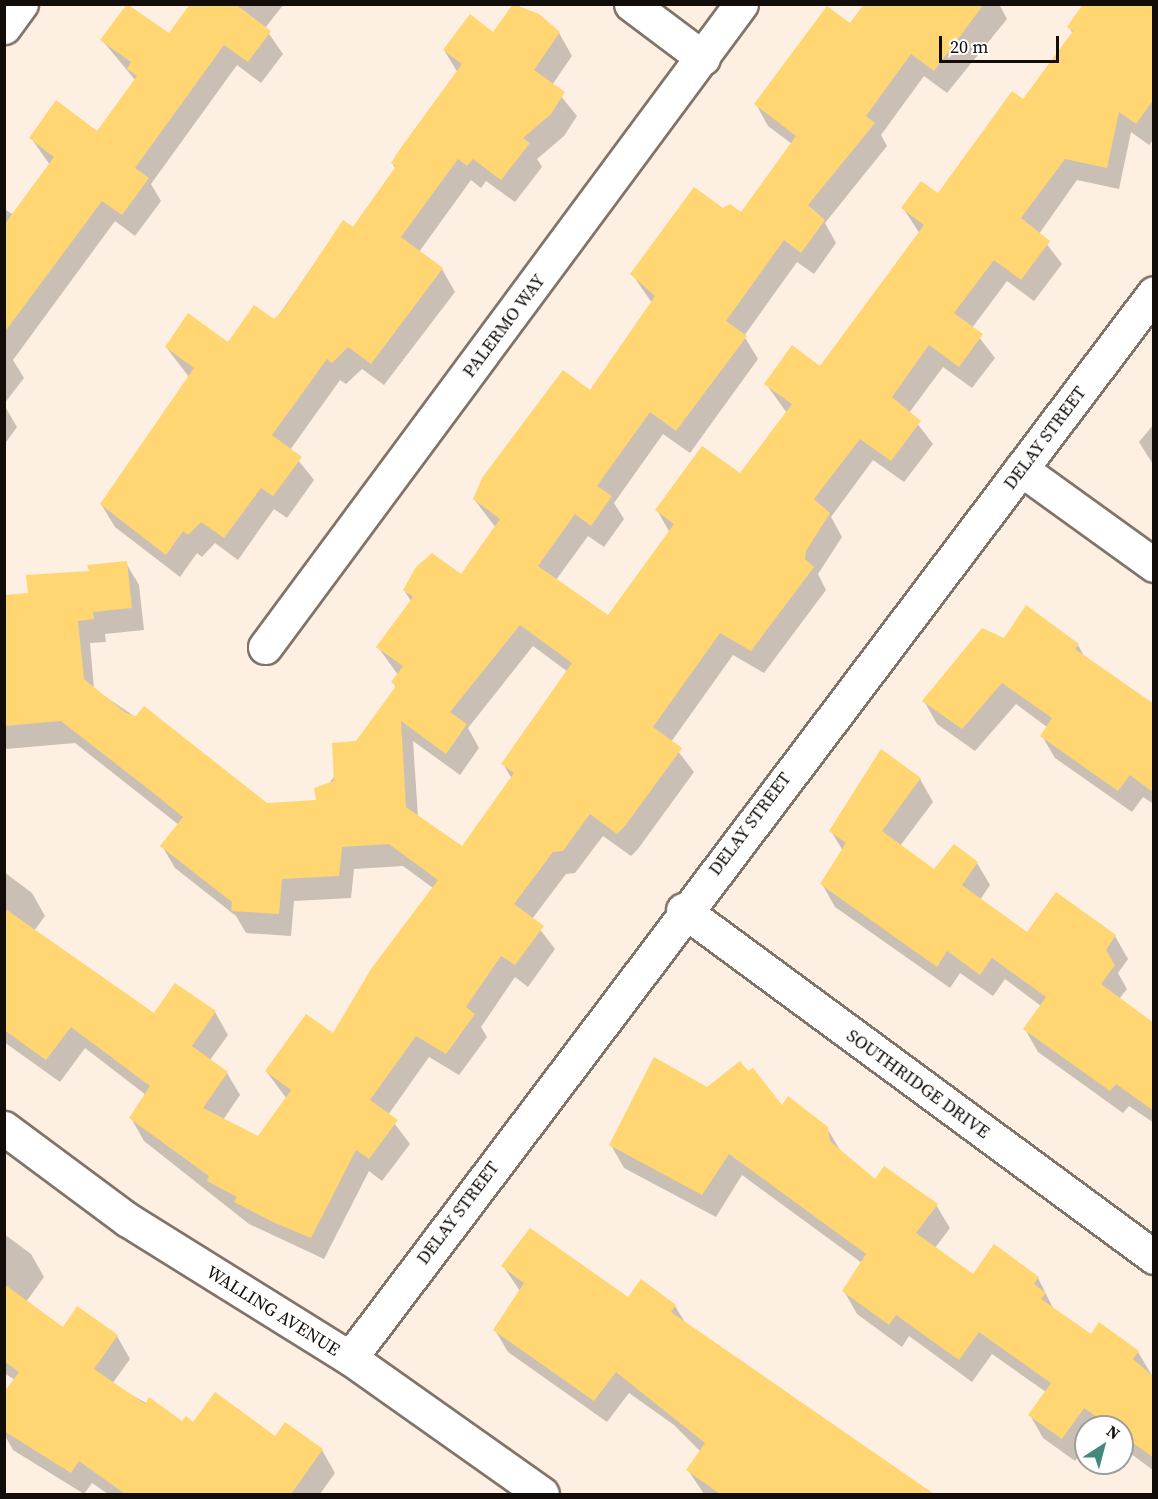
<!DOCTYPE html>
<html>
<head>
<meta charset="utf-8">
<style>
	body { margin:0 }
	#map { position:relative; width:1158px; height:1499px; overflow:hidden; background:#fdefe2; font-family:"Source Serif 4",serif }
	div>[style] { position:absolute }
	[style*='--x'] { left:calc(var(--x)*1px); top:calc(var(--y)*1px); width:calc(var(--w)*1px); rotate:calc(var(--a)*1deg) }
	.shadow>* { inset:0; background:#0003 }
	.building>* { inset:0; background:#ffd672 }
	.roads { filter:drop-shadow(2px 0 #817468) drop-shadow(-2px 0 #817468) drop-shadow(0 2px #817468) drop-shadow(0 -2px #817468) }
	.minor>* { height:33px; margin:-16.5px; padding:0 16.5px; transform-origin:16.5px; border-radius:16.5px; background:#fff }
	span { translate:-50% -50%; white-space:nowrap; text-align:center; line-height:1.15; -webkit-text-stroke:5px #fff; paint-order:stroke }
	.street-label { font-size:18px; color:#120d09 }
	.frame { position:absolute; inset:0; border:6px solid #120d09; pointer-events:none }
	.north { position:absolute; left:1074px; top:1415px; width:60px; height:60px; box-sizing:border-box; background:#fff; border:2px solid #a09e9d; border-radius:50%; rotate:36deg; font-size:16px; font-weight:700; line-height:24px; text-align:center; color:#120d09 }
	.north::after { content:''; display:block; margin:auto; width:21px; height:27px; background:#43887d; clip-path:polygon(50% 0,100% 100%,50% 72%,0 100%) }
	.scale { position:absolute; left:939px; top:36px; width:120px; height:27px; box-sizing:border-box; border:3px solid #120d09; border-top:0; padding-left:8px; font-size:18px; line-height:21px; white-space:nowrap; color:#120d09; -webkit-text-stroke:4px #fff; paint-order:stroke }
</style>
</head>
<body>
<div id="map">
	<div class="shadow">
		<div style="clip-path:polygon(192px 4px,284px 4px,265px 28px,283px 54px,261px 83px,237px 65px,151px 184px,161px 201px,135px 236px,115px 221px,13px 360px,24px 378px,4px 404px,4px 209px,14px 215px,50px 165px,31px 138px,98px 134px,136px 81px,102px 40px,170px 35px)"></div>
		<div style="clip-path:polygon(515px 4px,559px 33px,572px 56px,552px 85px,577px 116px,564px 136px,537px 159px,542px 167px,515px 202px,486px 181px,481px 188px,471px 180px,419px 252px,442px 269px,455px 292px,384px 385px,362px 369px,346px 384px,340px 380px,290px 450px,314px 480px,287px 518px,274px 509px,238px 560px,215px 543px,202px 557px,197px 553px,180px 577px,115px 527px,101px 504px,189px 377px,166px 347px,228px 344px,274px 322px,343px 222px,353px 229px,396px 169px,392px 163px,458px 73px,444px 50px,494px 34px)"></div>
		<div style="clip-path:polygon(evenodd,876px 4px,999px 4px,1007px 19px,947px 93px,924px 76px,881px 135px,887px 146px,825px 223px,836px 243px,814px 274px,797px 262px,744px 336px,758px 359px,690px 453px,663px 434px,614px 503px,624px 519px,604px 547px,588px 536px,556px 580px,609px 617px,670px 533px,657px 510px,740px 475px,787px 413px,766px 384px,821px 369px,920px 234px,903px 208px,939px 195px,1024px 101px,1073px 34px,1069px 27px,1154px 4px,1154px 139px,1149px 145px,1131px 132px,1119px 189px,1077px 180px,1039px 234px,1062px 264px,1034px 301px,1007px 281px,972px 328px,995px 358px,972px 388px,943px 367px,909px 413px,933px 444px,904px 482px,873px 460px,831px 517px,842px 537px,818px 574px,826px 590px,764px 673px,733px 655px,671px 742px,694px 772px,638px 849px,631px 856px,603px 836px,575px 873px,566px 874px,532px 919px,555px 949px,528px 987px,515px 977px,481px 1027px,487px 1037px,459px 1075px,429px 1057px,388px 1115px,410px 1144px,382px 1181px,369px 1171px,324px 1259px,249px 1224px,144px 1141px,131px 1118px,146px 1095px,85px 1048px,60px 1082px,4px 1042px,4px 872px,32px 893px,45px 916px,34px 931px,155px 1015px,176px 985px,215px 1012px,228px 1035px,210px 1060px,227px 1073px,240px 1095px,223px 1120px,258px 1138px,287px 1099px,266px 1071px,334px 1035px,433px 888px,403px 866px,354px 869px,351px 898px,294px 901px,291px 936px,246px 933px,236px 916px,175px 868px,162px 846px,179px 825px,75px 743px,6px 749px,4px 597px,30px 594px,126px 563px,139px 585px,144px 630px,105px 634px,106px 642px,90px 643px,94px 689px,266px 805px,317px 801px,396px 688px,393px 682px,398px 675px,378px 647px,411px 601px,404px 590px,461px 576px,496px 528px,474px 499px,590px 392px,652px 303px,632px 274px,723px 210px,741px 214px,792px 144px,768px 126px,756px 104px,876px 4px,533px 646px,568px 672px,503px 764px,512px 779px,463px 848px,418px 817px,413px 741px,460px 775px,479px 748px,468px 728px,533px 646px)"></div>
		<div style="clip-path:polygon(4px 405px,17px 427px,4px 445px)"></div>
		<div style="clip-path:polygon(1154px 424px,1154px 466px,1139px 442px)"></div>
		<div style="clip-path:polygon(1004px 640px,1078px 645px,1085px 658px,1154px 706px,1154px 804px,1143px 797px,1132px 812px,1055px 758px,1042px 736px,1047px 727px,1016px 704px,975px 751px,937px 724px,924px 701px)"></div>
		<div style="clip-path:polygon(920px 779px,933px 802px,900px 846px,934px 871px,977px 863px,990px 885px,980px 900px,1028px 934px,1115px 936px,1128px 959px,1118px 973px,1127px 989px,1119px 999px,1154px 1025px,1154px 1123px,1129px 1106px,1123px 1113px,1038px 1052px,1025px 1029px,1041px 1006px,1005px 979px,993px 996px,960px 973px,950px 988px,835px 907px,822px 884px,843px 851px,831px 831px)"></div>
		<div style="clip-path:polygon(707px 1089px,782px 1108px,827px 1128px,841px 1152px,876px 1181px,936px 1205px,950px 1228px,935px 1248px,973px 1276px,1038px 1278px,1054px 1310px,1091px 1336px,1138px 1352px,1154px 1379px,1154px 1471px,1122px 1447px,1122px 1427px,1086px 1427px,1086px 1446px,1075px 1461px,1043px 1438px,1030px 1415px,1046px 1392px,992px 1354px,972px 1382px,909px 1336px,902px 1347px,857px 1314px,844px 1291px,862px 1263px,742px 1175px,716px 1217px,624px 1168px,611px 1145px)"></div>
		<div style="clip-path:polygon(4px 1234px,31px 1254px,44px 1277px,26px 1302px,63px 1330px,117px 1336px,130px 1359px,112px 1384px,182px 1423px,275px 1438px,285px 1424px,322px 1450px,335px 1473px,320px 1494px,108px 1494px,92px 1483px,84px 1494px,13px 1450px,4px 1434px,15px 1380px,4px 1373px)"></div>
		<div style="clip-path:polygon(503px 1266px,628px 1299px,641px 1281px,675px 1306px,686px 1324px,932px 1494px,704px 1494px,688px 1470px,701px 1452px,674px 1425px,629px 1393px,607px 1422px,508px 1352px,495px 1330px,520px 1291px)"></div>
	</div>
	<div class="building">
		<div style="clip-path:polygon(127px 4px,169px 33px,190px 4px,235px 4px,271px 31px,248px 62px,224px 45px,135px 168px,149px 178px,122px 215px,102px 201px,4px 333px,4px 225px,54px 157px,29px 138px,56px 100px,97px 131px,137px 76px,127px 69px,131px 62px,100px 40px)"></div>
		<div style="clip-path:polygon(513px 4px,539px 14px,560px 32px,534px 70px,565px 92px,551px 114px,523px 138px,530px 143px,501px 180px,473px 159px,467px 166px,458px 159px,401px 237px,443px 268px,371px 364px,348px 347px,332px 363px,327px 359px,272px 435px,302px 457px,273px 496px,261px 488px,224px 538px,201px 522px,188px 535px,183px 531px,166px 555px,100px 504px,194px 368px,165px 347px,188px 313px,228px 342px,254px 305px,274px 319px,283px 310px,343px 220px,353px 227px,396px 166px,391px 163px,400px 149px,462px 64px,443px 50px,470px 14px,493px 32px)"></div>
		<div style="clip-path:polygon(evenodd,864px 4px,984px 4px,934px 71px,911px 54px,866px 116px,875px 123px,808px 205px,825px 220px,801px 253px,784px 240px,726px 321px,747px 336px,676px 431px,650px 412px,597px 486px,612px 496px,591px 526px,575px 514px,538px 566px,608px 615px,674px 524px,655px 510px,702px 446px,740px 473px,792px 404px,764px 384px,792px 345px,820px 366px,924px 225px,901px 208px,921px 181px,938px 193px,1012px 91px,1023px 99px,1073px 31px,1067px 27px,1083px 4px,1154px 4px,1154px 99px,1136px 124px,1119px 112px,1107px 168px,1065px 159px,1021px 218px,1050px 241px,1021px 280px,994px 260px,954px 313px,983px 334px,959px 367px,929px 345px,892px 397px,921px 421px,891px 461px,860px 439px,814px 499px,830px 513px,806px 551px,805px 559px,814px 567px,751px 651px,720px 633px,653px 727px,682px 748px,625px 826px,617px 834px,590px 814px,563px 851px,553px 852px,514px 904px,544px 926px,515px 965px,501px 956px,466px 1007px,475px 1014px,446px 1054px,416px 1036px,370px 1100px,398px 1120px,369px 1159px,356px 1150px,311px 1238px,275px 1223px,234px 1202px,237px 1197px,207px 1181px,209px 1176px,129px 1118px,150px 1086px,71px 1027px,46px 1060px,4px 1030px,4px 908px,154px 1013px,175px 983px,216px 1011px,192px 1046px,228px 1072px,203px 1108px,258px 1136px,291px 1090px,265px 1071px,306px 1014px,333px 1033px,371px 969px,438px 880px,389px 844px,342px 847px,339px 876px,282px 879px,279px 914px,231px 911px,232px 902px,160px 846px,183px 817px,156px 795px,61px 721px,4px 726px,4px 595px,28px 593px,26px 575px,89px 571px,87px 565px,127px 561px,132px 608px,93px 612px,94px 619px,78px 621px,84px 679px,126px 713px,136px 716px,144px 706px,267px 803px,316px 800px,314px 788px,334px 781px,332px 743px,356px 741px,396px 686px,391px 682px,403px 666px,376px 647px,413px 597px,403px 590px,416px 567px,432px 553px,461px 574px,500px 519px,473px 499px,482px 478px,563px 370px,590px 390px,655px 296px,630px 274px,694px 187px,723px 208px,730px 204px,741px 212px,796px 136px,754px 104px,827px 6px,850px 23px,864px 4px,520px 625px,572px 663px,501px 764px,514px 773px,462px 846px,406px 807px,401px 721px,446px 754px,467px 724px,450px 712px,520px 625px)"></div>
		<div style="clip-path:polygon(1026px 605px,1079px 644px,1075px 649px,1154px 704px,1154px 793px,1130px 775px,1118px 791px,1040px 736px,1052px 718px,1002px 683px,962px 729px,922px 701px,982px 628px,1004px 638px)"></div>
		<div style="clip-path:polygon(881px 749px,921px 778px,882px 831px,934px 869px,954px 844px,978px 862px,962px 885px,1027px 932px,1056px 892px,1116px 935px,1106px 950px,1115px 965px,1101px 984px,1154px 1023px,1154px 1111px,1116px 1084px,1110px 1091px,1023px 1029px,1046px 997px,992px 958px,980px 975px,947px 951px,937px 967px,820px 884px,846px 843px,829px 831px)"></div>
		<div style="clip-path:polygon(654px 1057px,707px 1087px,740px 1061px,748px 1071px,753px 1068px,782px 1105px,788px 1096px,828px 1127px,830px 1141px,875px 1179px,884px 1166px,938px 1204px,916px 1233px,973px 1274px,994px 1244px,1039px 1277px,1034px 1284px,1046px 1293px,1041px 1299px,1091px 1334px,1099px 1322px,1139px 1351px,1133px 1359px,1154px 1377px,1154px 1458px,1122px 1435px,1122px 1427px,1111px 1427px,1084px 1408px,1062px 1439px,1028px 1415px,1051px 1383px,979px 1332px,959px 1360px,896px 1315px,889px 1325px,842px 1291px,866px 1254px,729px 1154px,702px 1195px,609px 1145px)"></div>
		<div style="clip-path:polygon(530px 1228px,628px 1297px,641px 1279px,676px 1305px,671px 1312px,934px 1494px,720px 1494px,686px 1470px,705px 1443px,616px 1372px,594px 1401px,493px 1330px,524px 1283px,501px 1266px)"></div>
		<div style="clip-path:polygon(4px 1284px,63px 1327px,77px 1306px,118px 1335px,94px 1369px,145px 1404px,149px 1397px,182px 1421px,186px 1416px,193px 1422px,215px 1392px,275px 1436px,285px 1422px,323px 1449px,291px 1494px,125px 1494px,79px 1461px,71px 1473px,4px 1431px,4px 1392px,19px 1372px,4px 1361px)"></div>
	</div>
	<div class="roads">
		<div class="minor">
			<div style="--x:631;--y:4;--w:90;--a:36.9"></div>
			<div style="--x:4;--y:27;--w:29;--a:-54"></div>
			<div style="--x:1021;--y:469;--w:164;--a:35.8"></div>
			<div style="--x:265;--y:647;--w:800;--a:-53.49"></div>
			<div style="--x:683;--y:910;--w:585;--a:36.38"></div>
			<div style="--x:4;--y:1128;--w:154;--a:36.6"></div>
			<div style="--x:128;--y:1220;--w:261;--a:31.9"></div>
			<div style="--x:350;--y:1358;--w:235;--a:35.3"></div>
			<div style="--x:350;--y:1358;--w:1334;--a:-52.95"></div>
		</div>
	</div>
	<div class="street-label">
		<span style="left:504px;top:326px;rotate:-53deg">PALERMO WAY</span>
		<span style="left:1045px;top:438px;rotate:-53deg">DELAY STREET</span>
		<span style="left:750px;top:824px;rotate:-53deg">DELAY STREET</span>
		<span style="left:918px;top:1084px;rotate:36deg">SOUTHRIDGE DRIVE</span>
		<span style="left:458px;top:1213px;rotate:-53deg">DELAY STREET</span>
		<span style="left:273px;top:1311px;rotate:32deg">WALLING AVENUE</span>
	</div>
	<div class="frame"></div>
	<div class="north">N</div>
	<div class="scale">20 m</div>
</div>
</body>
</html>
